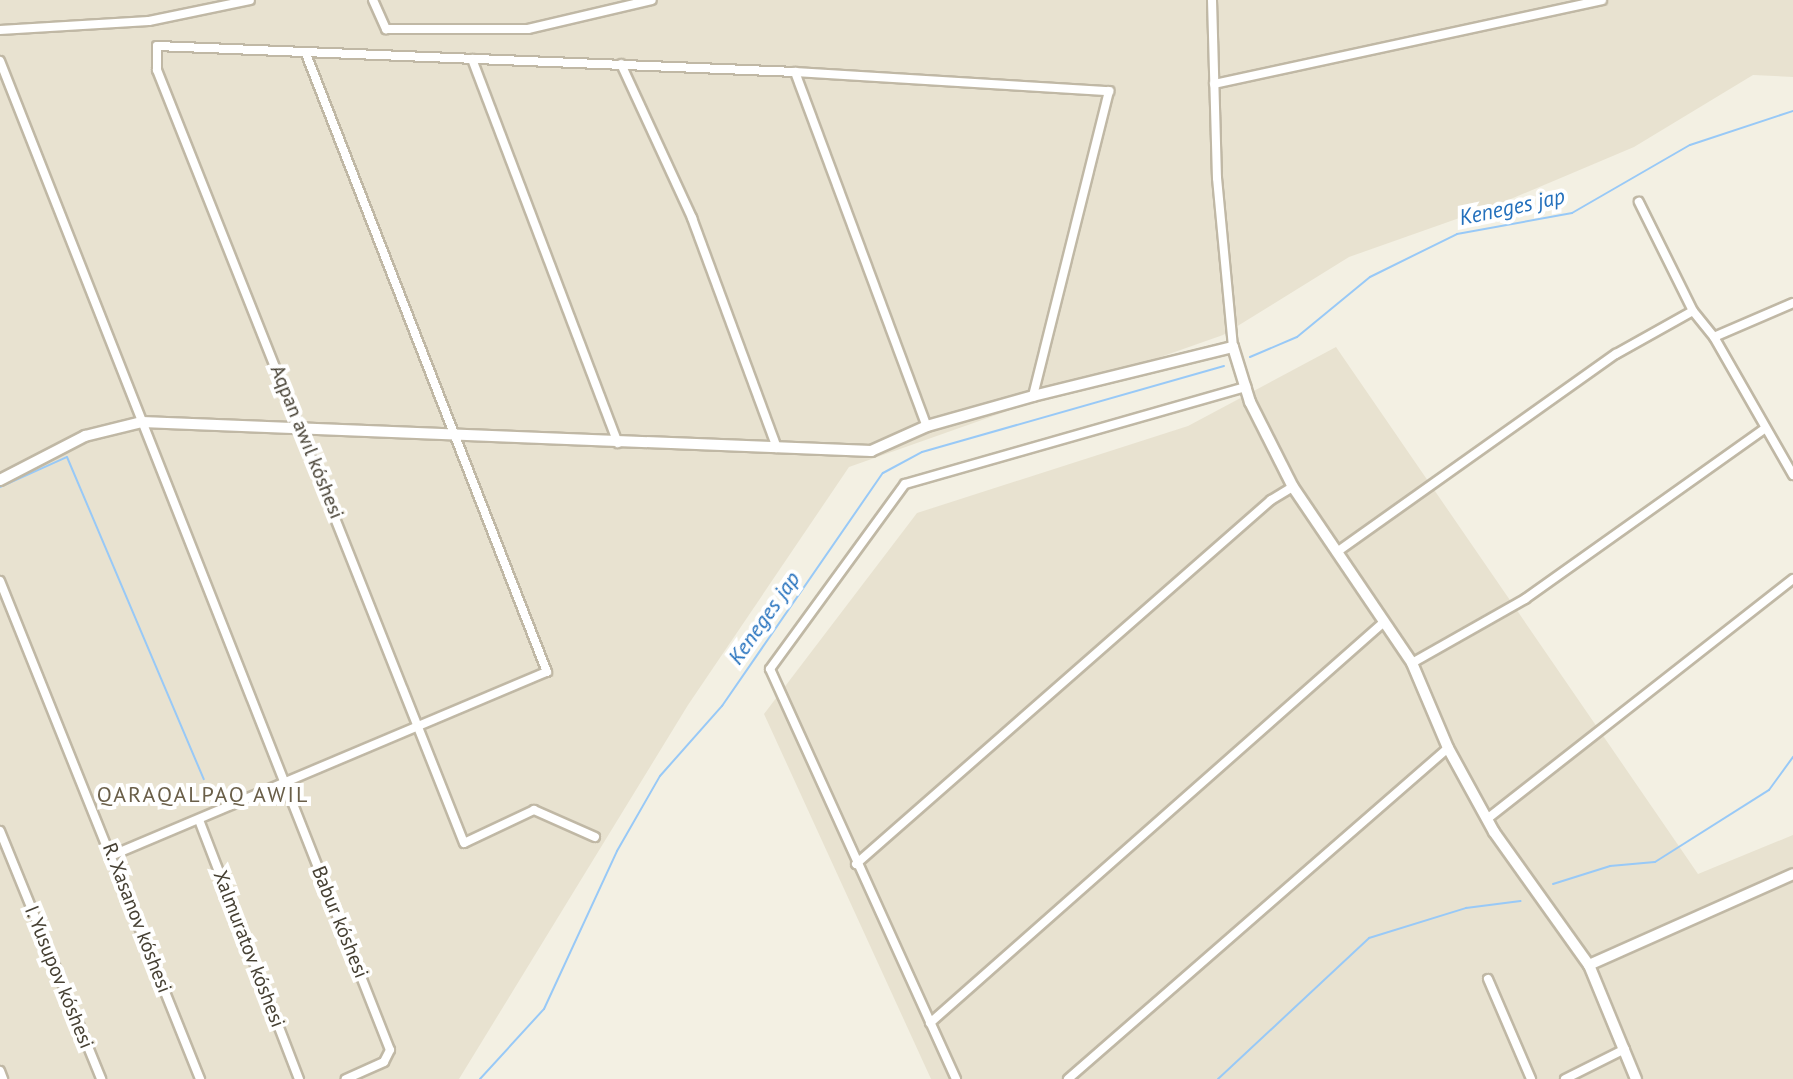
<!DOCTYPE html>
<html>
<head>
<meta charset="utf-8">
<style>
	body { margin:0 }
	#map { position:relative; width:1793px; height:1079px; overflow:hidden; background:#f3f0e3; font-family:"PT Sans",sans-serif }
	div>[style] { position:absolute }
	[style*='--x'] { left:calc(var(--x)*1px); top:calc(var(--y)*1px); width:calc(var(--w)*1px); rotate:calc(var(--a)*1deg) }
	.residential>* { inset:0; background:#e8e2d0 }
	.stream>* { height:2px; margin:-1px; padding:0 1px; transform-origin:1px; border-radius:1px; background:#98c9f7 }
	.roads { filter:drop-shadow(2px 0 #c0b8a5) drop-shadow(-2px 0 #c0b8a5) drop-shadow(0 2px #c0b8a5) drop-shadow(0 -2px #c0b8a5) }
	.minor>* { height:8px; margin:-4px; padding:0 4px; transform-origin:4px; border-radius:4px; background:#fff }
	.tertiary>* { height:10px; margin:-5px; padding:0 5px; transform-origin:5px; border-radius:5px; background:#fff }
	span { translate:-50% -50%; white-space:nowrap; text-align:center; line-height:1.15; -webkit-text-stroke:8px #fff; paint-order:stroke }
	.street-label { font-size:20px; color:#464033 }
	.water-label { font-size:22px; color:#226fbc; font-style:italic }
	.neighbourhood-label { font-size:22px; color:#6a5f49; letter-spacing:2px }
</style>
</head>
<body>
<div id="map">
	<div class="residential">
		<div style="clip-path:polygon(0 0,1793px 0,1793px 77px,1753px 75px,1634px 147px,1499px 204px,1349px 257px,1223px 335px,849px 467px,688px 705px,459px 1079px,0 1079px)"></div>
		<div style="clip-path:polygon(1336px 347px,1698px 874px,1793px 835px,1793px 1079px,931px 1079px,764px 714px,917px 513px,1188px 426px)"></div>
	</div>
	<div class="stream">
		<div style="--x:1250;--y:357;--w:51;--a:-23.1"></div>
		<div style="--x:1297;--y:337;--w:94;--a:-39.4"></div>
		<div style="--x:1370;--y:277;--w:97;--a:-26.3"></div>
		<div style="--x:1457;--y:234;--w:117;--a:-10.3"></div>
		<div style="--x:1572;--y:213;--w:136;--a:-30"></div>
		<div style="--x:1690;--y:145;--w:108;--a:-18.3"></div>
		<div style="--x:0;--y:487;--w:73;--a:-24.1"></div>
		<div style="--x:67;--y:457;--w:350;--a:67"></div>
		<div style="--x:1553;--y:884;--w:60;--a:-17.5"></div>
		<div style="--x:1610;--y:866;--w:45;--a:-5.1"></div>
		<div style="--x:1655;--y:862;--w:135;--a:-32.3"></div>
		<div style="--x:1769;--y:790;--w:41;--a:-54"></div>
		<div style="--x:480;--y:1079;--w:95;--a:-47.6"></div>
		<div style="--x:544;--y:1009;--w:174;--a:-65.2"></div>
		<div style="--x:617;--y:851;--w:86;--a:-60.2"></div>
		<div style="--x:660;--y:776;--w:94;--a:-48.5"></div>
		<div style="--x:722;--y:706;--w:283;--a:-55.4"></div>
		<div style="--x:883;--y:473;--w:44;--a:-28.3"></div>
		<div style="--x:922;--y:452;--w:314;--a:-15.9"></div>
		<div style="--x:1218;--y:1079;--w:207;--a:-43"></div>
		<div style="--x:1369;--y:938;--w:102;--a:-17.2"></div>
		<div style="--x:1466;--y:908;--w:55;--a:-7.3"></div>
	</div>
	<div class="roads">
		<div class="minor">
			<div style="--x:373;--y:0;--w:32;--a:66"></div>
			<div style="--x:386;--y:29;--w:142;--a:0"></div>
			<div style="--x:528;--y:29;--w:127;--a:-13.2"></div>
			<div style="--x:1212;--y:0;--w:178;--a:88.4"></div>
			<div style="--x:1217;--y:178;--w:170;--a:84.6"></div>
			<div style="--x:0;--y:30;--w:149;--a:-3.5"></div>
			<div style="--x:149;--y:21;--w:103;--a:-11.7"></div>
			<div style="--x:472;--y:59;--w:411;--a:69.2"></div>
			<div style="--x:0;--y:61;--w:1063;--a:68.48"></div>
			<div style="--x:390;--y:1050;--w:13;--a:117"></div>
			<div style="--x:384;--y:1062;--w:42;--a:155.9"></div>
			<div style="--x:621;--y:64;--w:170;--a:65.2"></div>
			<div style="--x:692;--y:218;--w:245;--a:69.7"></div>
			<div style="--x:795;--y:72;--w:378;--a:69.6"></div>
			<div style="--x:1214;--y:84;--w:397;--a:-12.2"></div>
			<div style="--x:1693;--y:311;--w:33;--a:51"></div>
			<div style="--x:1714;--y:337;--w:159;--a:60.2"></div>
			<div style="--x:1714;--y:337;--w:86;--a:-23.3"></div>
			<div style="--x:1337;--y:552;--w:342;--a:-35.4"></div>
			<div style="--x:1616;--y:354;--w:88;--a:-29.2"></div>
			<div style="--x:1693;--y:311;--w:122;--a:-116.4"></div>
			<div style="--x:0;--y:581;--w:537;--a:68.12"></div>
			<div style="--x:1412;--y:663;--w:130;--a:-29.5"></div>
			<div style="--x:1525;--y:599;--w:293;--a:-35.4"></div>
			<div style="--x:1487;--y:819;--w:389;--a:-38.1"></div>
			<div style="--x:199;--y:820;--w:278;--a:68.9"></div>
			<div style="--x:0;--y:831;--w:268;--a:67.8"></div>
			<div style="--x:595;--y:837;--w:67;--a:-156.1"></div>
			<div style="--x:534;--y:810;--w:77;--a:154.8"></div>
			<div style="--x:464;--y:843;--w:832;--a:-111.66"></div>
			<div style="--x:157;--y:70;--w:24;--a:-90"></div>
			<div style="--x:157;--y:46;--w:639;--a:2.33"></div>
			<div style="--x:795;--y:72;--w:315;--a:3.5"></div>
			<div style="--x:1109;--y:91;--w:314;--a:104"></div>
			<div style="--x:113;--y:855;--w:471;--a:-22.9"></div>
			<div style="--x:547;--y:672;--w:663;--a:-111.3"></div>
			<div style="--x:856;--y:864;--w:552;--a:-41.25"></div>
			<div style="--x:1271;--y:500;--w:26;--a:-31"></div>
			<div style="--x:1488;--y:979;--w:109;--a:66.7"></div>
			<div style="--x:930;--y:1023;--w:606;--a:-41.45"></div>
			<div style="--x:0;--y:1071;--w:9;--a:69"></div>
			<div style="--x:956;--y:1079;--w:450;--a:-114.4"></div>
			<div style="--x:770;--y:669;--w:229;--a:-53.9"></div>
			<div style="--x:905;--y:484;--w:355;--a:-15.9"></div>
			<div style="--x:1068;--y:1079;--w:504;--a:-41.06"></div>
			<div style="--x:1565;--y:1079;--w:67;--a:-26.6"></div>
		</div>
		<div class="tertiary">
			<div style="--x:0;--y:480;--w:96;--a:-27.4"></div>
			<div style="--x:85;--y:436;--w:59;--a:-13.8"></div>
			<div style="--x:142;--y:422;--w:730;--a:2.28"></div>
			<div style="--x:871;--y:451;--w:61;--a:-24.1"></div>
			<div style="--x:927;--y:426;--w:110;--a:-15.8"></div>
			<div style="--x:1033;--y:396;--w:206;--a:-13.8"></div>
			<div style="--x:1233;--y:347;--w:58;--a:72.8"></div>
			<div style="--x:1250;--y:402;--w:95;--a:63.2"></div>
			<div style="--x:1293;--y:487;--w:212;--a:55.9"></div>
			<div style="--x:1412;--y:663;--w:92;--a:67"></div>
			<div style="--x:1448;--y:748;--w:96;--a:61.3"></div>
			<div style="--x:1494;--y:832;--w:163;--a:54.5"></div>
			<div style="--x:1589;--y:965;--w:123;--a:67.6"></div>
			<div style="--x:1589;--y:965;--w:223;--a:-24"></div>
		</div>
	</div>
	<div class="street-label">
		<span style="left:307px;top:442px;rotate:68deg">Aqpan awıl kóshesi</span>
		<span style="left:137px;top:918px;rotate:69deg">R. Xasanov kóshesi</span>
		<span style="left:340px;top:922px;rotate:68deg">Babur kóshesi</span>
		<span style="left:249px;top:949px;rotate:69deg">Xalmuratov kóshesi</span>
		<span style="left:59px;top:977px;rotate:68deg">I. Yusupov kóshesi</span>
	</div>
	<div class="water-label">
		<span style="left:1512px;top:207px;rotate:-12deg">Keneges jap</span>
		<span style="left:764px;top:618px;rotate:-55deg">Keneges jap</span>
	</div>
	<div class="neighbourhood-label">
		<span style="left:203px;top:795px">QARAQALPAQ AWIL</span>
	</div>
</div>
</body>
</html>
